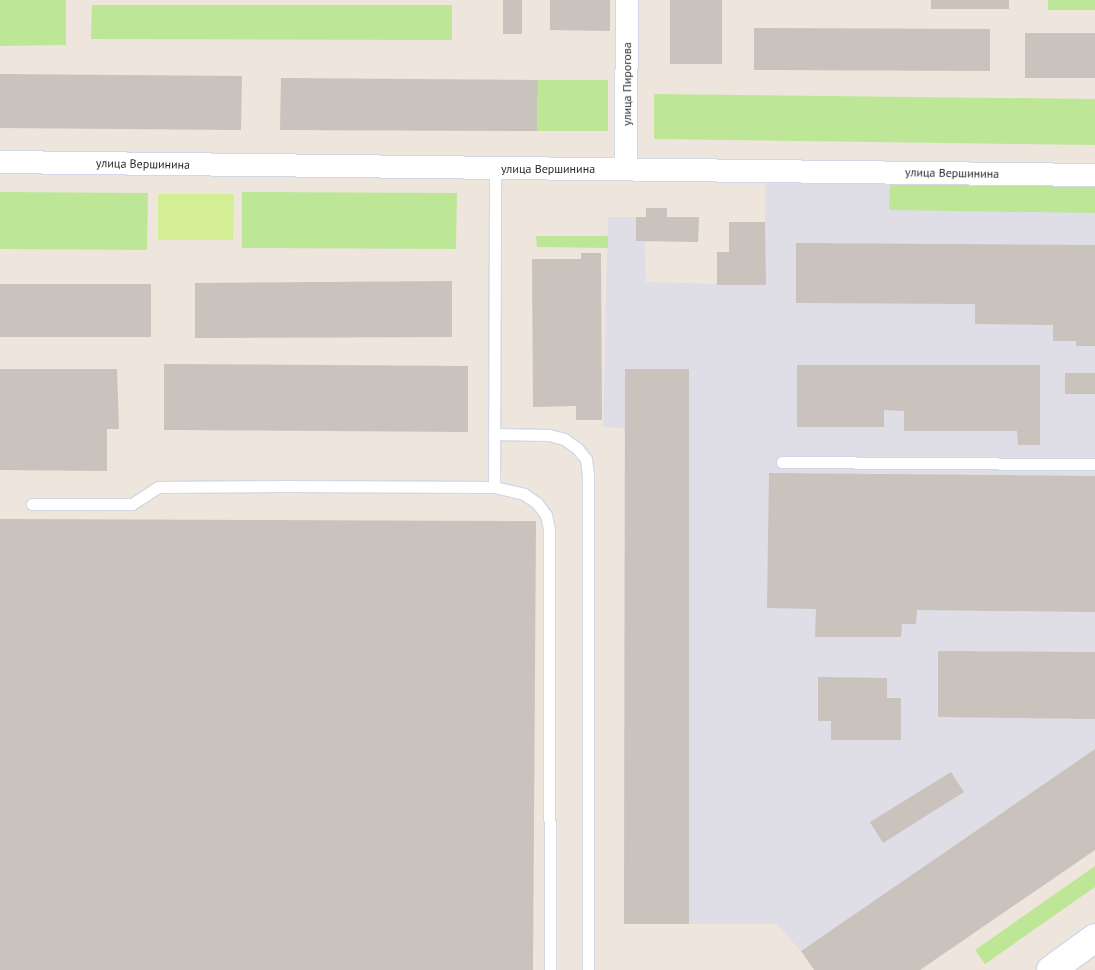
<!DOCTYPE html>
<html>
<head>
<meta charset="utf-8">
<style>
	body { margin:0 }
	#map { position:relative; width:1095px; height:970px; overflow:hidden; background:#eee5dd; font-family:"PT Sans",sans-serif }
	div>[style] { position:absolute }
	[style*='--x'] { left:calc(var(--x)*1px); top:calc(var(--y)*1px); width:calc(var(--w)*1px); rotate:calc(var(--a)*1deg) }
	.industrial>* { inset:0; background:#dfdee6 }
	.green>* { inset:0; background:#bde797 }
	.pitch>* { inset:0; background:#d4ee93 }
	.building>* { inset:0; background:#c9c2bd }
	.roads { filter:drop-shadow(1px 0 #d2d8e5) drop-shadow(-1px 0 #d2d8e5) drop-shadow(0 1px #d2d8e5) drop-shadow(0 -1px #d2d8e5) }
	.lane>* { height:11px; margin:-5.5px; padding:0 5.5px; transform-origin:5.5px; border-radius:5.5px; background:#fff }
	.street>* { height:22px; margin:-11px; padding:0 11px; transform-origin:11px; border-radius:11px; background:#fff }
	.secondary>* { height:28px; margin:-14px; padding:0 14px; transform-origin:14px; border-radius:14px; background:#fff }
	span { translate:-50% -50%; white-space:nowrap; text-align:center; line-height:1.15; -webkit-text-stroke:4.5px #fff; paint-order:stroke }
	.street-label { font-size:12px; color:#2c2c2c }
</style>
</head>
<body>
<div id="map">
	<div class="industrial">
		<div style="clip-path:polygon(765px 180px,1095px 186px,1095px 749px,801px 951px,776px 924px,624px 924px,625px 428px,603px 427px,608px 217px,636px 217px,636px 241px,645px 241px,646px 282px,765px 285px)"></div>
	</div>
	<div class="green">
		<div style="clip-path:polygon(0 0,66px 0,66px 45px,0 46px)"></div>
		<div style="clip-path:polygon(1048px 0,1095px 0,1095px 10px,1048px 10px)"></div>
		<div style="clip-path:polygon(92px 5px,452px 5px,452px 40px,91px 39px)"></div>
		<div style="clip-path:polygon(538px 80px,608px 80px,608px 131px,537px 131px)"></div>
		<div style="clip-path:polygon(654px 94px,1095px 99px,1095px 145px,654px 139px)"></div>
		<div style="clip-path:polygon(890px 182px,1095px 186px,1095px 213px,889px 210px)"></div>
		<div style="clip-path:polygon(0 192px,148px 193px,147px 250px,0 249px)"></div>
		<div style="clip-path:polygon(242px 192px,457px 193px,456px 249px,242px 248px)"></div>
		<div style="clip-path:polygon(536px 236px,608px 236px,608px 248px,537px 247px)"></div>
		<div style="clip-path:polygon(1095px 866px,1095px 887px,985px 964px,975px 950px)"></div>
	</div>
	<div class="pitch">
		<div style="clip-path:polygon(158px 194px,234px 194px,233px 240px,158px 240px)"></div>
	</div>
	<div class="building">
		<div style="clip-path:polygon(503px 0,522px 0,522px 34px,503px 34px)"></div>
		<div style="clip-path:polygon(550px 0,610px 0,610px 31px,550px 30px)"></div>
		<div style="clip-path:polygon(670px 0,722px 0,722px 64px,670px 64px)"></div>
		<div style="clip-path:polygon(931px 0,1009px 0,1009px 9px,931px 9px)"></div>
		<div style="clip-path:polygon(754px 28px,990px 29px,990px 71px,754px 70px)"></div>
		<div style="clip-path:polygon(1025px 33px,1095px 33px,1095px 78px,1025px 78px)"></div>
		<div style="clip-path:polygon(0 74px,242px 76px,241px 130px,0 128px)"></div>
		<div style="clip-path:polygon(281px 78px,538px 80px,537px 131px,280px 130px)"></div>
		<div style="clip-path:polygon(646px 208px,667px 208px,667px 217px,699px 217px,698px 242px,636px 241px,636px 217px,646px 217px)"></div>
		<div style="clip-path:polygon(729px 222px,765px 222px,766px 285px,717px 285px,717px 252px,729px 252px)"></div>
		<div style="clip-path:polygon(796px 243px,1095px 245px,1095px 346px,1076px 346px,1076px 341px,1053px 341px,1053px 325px,975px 324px,975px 304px,796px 303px)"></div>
		<div style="clip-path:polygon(581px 253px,601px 253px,602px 420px,576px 420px,576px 406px,533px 407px,532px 259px,581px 259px)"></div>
		<div style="clip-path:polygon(452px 281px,452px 337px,195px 338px,195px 283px)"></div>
		<div style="clip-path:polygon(0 284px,151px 284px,151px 337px,0 337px)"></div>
		<div style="clip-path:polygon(164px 364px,468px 366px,468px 432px,164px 430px)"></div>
		<div style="clip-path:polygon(797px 365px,1040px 365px,1040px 445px,1018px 445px,1017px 431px,904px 431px,904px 411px,884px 410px,884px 427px,797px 427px)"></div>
		<div style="clip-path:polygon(0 369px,117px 369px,119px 429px,107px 429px,107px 471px,0 470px)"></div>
		<div style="clip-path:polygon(625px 369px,689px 369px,689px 924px,624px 924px)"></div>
		<div style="clip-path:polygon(1065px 373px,1095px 373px,1095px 394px,1065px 394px)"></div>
		<div style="clip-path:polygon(769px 473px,1095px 476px,1095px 612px,917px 610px,916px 624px,902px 624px,901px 637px,815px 637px,816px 609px,767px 608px)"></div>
		<div style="clip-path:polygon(0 519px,536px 521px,533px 970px,0 970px)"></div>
		<div style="clip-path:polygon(938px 651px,1095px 652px,1095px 719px,938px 717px)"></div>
		<div style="clip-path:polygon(818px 677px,887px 678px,887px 698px,901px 698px,901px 740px,831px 740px,831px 721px,818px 721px)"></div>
		<div style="clip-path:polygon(1095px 749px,1095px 850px,920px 970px,814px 970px,801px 951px)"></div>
		<div style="clip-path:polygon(951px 772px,964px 792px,883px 843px,870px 822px)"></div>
	</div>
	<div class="roads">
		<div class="lane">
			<div style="--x:494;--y:434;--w:55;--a:1"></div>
			<div style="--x:549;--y:435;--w:16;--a:15"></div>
			<div style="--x:564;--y:439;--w:16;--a:35"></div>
			<div style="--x:577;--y:448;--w:14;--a:51"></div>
			<div style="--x:586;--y:459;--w:16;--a:83"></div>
			<div style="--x:588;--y:475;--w:495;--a:90"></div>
			<div style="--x:782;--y:462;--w:313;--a:0.4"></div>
			<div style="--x:494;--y:487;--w:318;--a:-89.8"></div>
			<div style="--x:32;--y:504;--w:100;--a:0"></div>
			<div style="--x:132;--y:504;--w:31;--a:-33"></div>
			<div style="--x:158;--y:487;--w:127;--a:-0.5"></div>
			<div style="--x:285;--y:486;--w:209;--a:0.3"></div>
			<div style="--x:494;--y:487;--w:31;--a:13"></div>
			<div style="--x:524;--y:494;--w:16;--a:35"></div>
			<div style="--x:537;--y:503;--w:15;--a:53"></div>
			<div style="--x:546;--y:515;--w:14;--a:78"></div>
			<div style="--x:549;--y:529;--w:441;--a:89.9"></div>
		</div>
		<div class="street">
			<div style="--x:0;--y:162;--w:1095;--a:0.68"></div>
			<div style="--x:626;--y:168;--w:168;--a:-89.7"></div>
		</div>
		<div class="secondary">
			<div style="--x:1051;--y:970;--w:54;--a:-36"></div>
		</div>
	</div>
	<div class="street-label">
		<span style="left:627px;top:84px;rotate:-90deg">улица Пирогова</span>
		<span style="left:143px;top:164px;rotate:1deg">улица Вершинина</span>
		<span style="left:548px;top:169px">улица Вершинина</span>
		<span style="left:952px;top:173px;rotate:1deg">улица Вершинина</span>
	</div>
</div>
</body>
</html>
